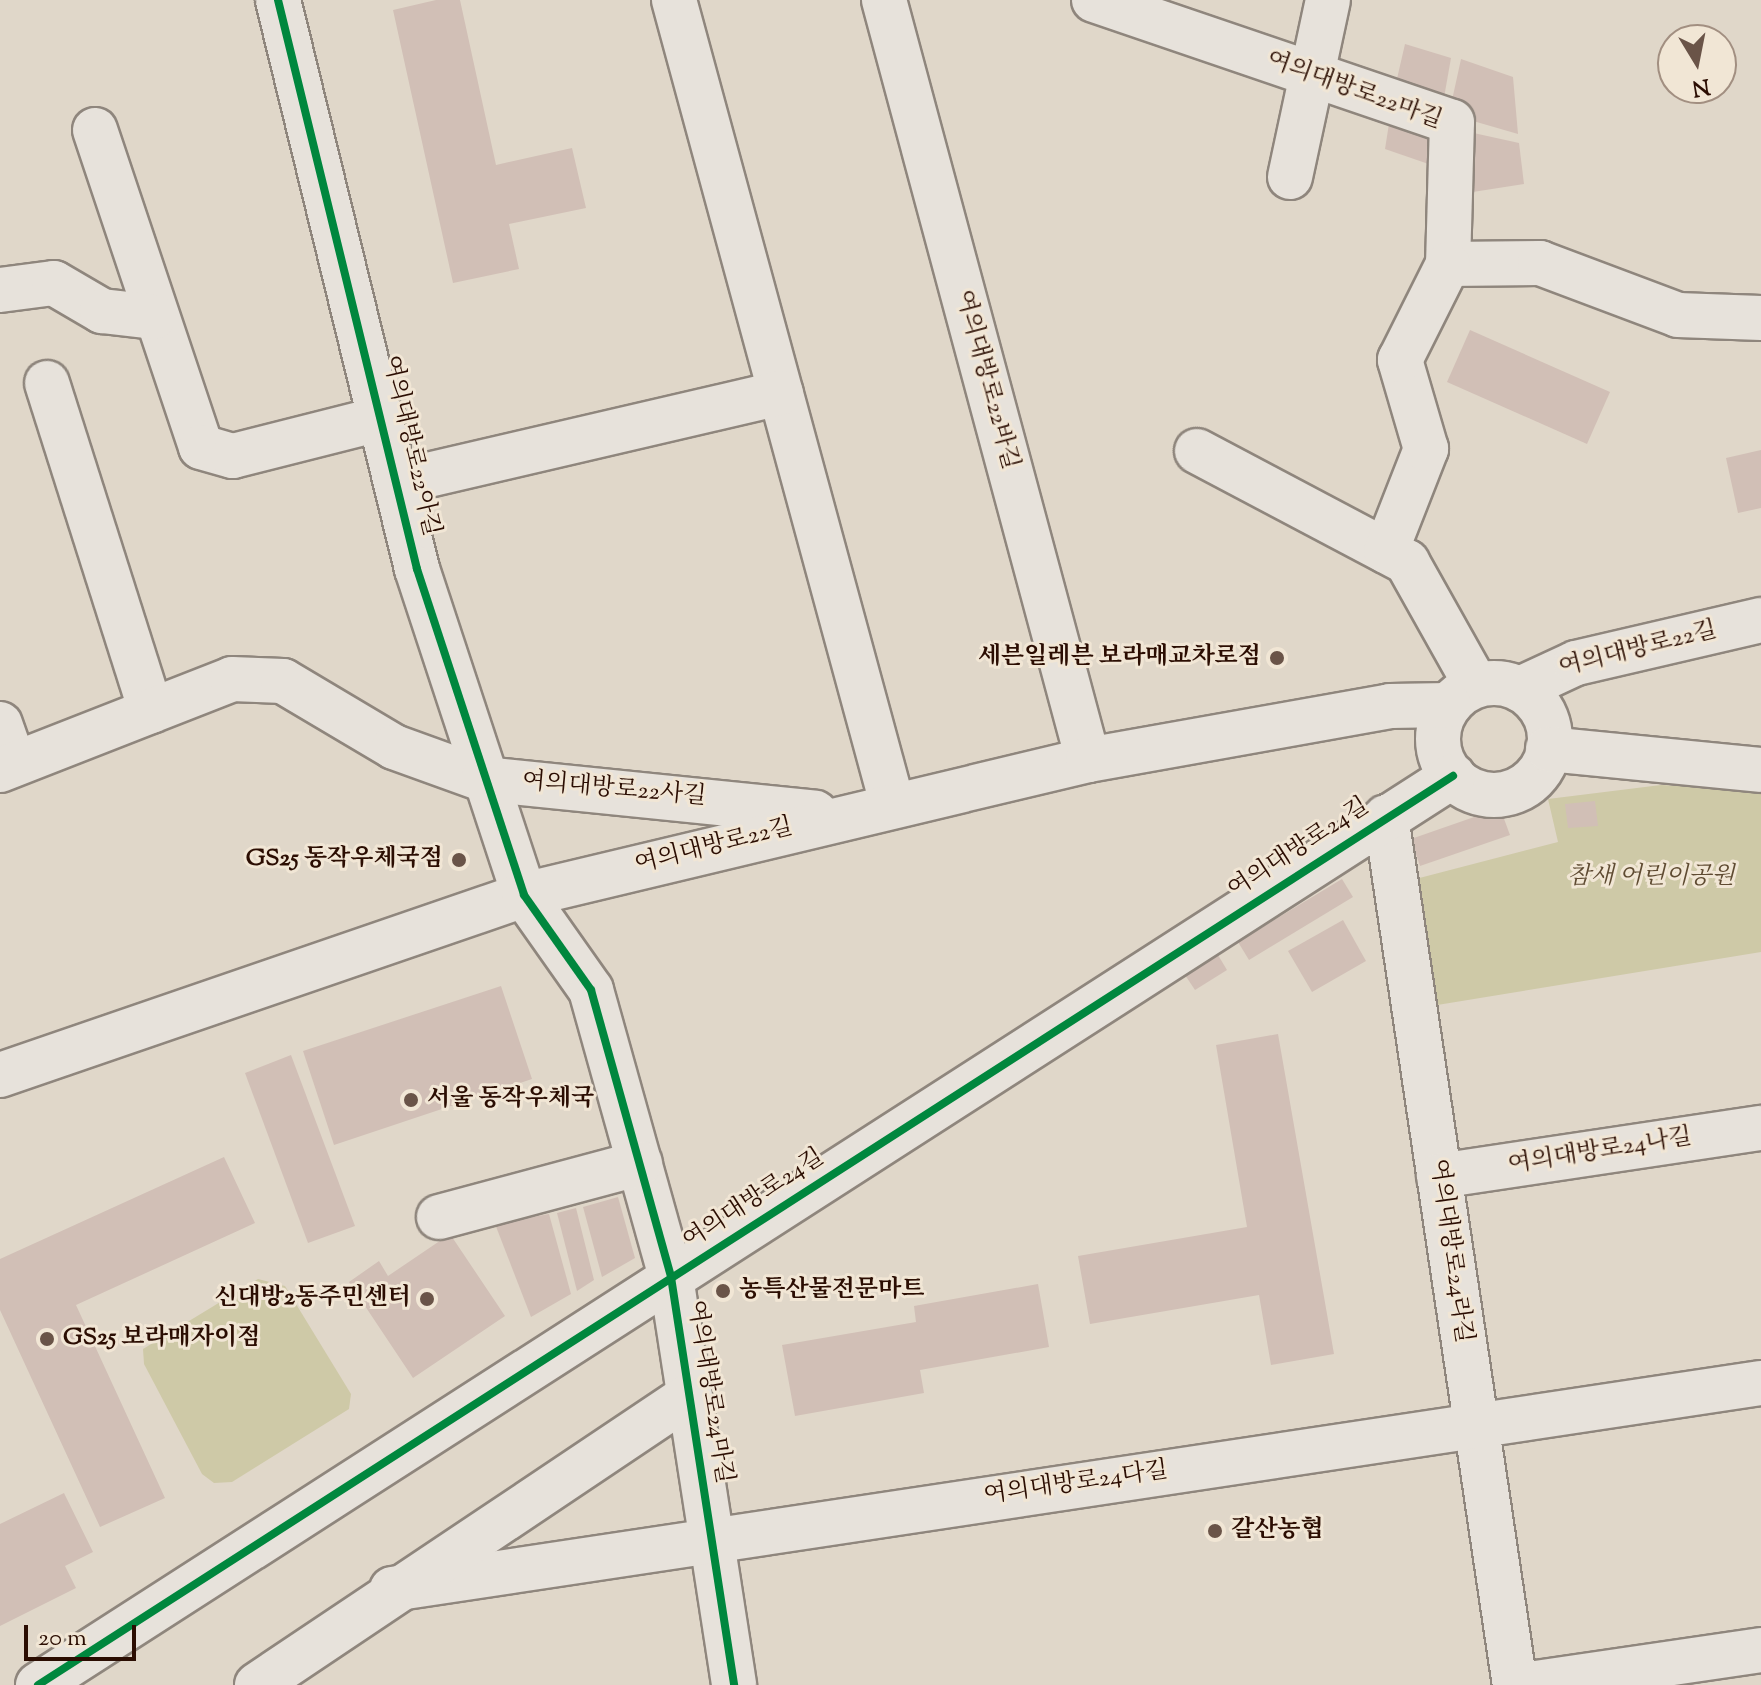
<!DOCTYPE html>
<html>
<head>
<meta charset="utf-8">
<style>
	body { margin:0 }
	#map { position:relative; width:1761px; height:1685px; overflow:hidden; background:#e0d7c9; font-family:"Sorts Mill Goudy","Noto Serif KR",serif }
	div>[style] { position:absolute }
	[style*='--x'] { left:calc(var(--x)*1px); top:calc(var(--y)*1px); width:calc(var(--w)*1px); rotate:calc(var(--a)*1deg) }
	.green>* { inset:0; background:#cec9a7 }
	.building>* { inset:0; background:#d1bfb6 }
	.roads { filter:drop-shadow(2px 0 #8f867d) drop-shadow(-2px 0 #8f867d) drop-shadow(0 2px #8f867d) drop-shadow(0 -2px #8f867d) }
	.minor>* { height:44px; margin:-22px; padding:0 22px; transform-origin:22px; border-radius:22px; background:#e7e2db }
	.minor>.ring { margin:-22px; padding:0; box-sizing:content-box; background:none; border:44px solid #e7e2db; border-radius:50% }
	.cycleway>* { height:8px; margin:-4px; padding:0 4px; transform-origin:4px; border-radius:4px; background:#00873e }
	.dots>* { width:22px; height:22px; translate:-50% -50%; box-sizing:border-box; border:4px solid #f1e6d5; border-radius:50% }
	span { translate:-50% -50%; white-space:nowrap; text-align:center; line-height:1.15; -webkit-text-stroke:6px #f1e6d5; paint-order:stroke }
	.street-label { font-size:24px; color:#2b0d02 }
	.poi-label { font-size:24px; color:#2b0d02; font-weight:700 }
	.right { translate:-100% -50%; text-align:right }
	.left { translate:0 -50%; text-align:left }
	.park-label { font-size:24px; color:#5f4b32; font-style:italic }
	.north { position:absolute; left:1657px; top:24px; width:80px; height:80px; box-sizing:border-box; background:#f1e6d5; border:2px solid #a28f81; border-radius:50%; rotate:170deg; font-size:22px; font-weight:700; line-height:32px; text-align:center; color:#2b0d02 }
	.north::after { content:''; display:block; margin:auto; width:28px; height:36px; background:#6a5448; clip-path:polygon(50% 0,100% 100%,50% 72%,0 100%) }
	.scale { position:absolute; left:24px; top:1625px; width:112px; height:36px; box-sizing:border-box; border:4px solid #2b0d02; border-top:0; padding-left:10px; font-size:24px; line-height:28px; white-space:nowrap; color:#2b0d02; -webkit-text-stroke:6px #f1e6d5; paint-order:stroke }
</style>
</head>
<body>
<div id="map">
	<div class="green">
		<div style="clip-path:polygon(1661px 785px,1761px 790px,1761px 952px,1425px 1007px,1404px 882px,1558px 842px,1548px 799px)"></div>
		<div style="clip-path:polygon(258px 1279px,285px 1286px,351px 1394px,349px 1409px,232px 1482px,214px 1483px,202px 1474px,144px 1364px,143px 1349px)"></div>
	</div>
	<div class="building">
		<div style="clip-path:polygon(436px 0,460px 0,496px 165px,572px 148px,586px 208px,509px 224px,519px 269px,453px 283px,393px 10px)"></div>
		<div style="clip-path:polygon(1405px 44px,1451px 58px,1442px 109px,1393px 96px)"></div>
		<div style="clip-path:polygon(1461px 59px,1513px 77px,1518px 134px,1449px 114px)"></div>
		<div style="clip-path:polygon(1391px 111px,1444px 128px,1443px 169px,1385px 149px)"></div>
		<div style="clip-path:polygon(1460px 130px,1519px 143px,1524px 184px,1460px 194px)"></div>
		<div style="clip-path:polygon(1470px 330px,1610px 392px,1587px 444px,1447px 382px)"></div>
		<div style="clip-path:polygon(1761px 450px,1761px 508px,1738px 513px,1726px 458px)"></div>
		<div style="clip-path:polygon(1595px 801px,1598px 826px,1568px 828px,1565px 804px)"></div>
		<div style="clip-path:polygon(1500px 808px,1510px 835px,1420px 866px,1411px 839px)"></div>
		<div style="clip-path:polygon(1342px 879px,1353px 897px,1249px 960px,1238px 942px)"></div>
		<div style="clip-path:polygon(1343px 920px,1366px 961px,1312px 992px,1288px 951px)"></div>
		<div style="clip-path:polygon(1218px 955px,1227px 970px,1195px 990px,1185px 975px)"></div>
		<div style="clip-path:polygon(501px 986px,532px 1079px,334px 1145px,303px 1051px)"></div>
		<div style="clip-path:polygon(1278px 1034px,1334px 1354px,1271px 1365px,1259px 1295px,1090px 1324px,1078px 1256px,1247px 1227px,1216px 1045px)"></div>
		<div style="clip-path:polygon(291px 1055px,355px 1226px,308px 1243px,245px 1073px)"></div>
		<div style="clip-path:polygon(224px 1157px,255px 1223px,76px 1305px,165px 1498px,100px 1527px,0 1310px,0 1259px)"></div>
		<div style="clip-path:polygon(618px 1197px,635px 1258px,602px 1277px,583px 1207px)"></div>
		<div style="clip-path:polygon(576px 1208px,594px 1280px,577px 1291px,557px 1213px)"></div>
		<div style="clip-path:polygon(549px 1214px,571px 1294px,531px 1317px,495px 1224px)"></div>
		<div style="clip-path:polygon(450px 1234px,505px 1316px,413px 1378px,349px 1282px,379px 1261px,388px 1276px)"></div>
		<div style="clip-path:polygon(1038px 1284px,1049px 1347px,920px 1370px,924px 1393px,795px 1416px,782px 1345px,916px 1322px,914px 1306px)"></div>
		<div style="clip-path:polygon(64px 1493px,93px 1552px,65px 1566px,76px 1588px,0 1626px,0 1524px)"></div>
	</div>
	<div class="roads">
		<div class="minor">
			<div style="--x:278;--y:0;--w:586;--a:76.27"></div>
			<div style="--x:417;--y:569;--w:343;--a:71.8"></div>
			<div style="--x:524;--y:895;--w:116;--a:54.8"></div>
			<div style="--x:591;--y:990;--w:298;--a:74.4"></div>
			<div style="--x:671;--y:1277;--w:413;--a:81.2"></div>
			<div style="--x:674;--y:0;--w:832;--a:74.81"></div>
			<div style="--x:884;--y:0;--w:787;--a:74.97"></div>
			<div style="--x:1094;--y:0;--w:378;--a:18.8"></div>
			<div style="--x:1452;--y:122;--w:142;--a:91.6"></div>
			<div style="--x:1448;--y:264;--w:92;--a:-0.6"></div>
			<div style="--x:1540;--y:263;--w:147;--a:20.6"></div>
			<div style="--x:1678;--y:315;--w:83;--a:2.1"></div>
			<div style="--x:95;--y:130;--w:334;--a:71.5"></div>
			<div style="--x:201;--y:447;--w:33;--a:16"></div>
			<div style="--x:233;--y:456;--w:155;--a:-14.2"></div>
			<div style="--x:1290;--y:177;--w:181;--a:-77.9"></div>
			<div style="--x:0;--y:290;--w:54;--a:-7.4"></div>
			<div style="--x:54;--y:283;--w:56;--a:30.3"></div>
			<div style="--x:102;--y:311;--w:52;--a:6.6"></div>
			<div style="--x:47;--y:383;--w:344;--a:72.4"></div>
			<div style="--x:1197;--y:451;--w:238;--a:27.9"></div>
			<div style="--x:1407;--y:562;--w:141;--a:60.7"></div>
			<div style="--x:398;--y:482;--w:393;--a:-13.1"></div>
			<div style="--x:1386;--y:551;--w:110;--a:-68.6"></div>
			<div style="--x:1426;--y:449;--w:93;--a:-106.3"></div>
			<div style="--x:1400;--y:360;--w:107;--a:-63.4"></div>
			<div class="ring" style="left:1438px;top:683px;width:68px;height:68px"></div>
			<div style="--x:1520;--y:689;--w:62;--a:-24.9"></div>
			<div style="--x:1576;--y:663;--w:190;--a:-13.1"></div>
			<div style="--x:0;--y:724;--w:42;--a:70.7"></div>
			<div style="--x:1548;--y:749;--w:214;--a:5.6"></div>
			<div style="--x:0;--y:770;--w:249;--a:-21.4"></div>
			<div style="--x:232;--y:679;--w:51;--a:2.2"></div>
			<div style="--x:283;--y:681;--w:129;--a:30.7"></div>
			<div style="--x:394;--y:747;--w:95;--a:19.8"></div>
			<div style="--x:483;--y:779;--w:334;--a:5.8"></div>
			<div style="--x:1386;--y:817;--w:878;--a:81.55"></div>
			<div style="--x:0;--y:1075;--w:554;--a:-18.96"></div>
			<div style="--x:524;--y:895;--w:580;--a:-13.46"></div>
			<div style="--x:1088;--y:760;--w:307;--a:-10.1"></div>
			<div style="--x:1390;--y:706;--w:59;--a:-1"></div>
			<div style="--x:1439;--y:1176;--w:326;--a:-8.5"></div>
			<div style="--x:439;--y:1217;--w:208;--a:-15"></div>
			<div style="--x:392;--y:1589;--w:1384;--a:-8.56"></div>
			<div style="--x:38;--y:1685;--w:1682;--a:-32.72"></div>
			<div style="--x:257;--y:1685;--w:521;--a:-33.81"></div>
			<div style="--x:1522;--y:1685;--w:242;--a:-8.3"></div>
		</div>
	</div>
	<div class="cycleway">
		<div style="--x:278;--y:0;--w:586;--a:76.27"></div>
		<div style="--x:417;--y:569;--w:343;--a:71.8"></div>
		<div style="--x:524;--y:895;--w:116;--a:54.8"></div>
		<div style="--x:591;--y:990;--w:298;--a:74.4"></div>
		<div style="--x:671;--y:1277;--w:413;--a:81.2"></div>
		<div style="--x:38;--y:1685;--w:1682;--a:-32.72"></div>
	</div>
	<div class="dots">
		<div style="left:1277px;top:658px;background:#6a5448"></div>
		<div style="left:459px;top:860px;background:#6a5448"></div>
		<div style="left:411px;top:1100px;background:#6a5448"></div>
		<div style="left:723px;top:1291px;background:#6a5448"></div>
		<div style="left:427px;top:1299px;background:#6a5448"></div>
		<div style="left:47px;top:1339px;background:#6a5448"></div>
		<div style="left:1215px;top:1531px;background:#6a5448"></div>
	</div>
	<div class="street-label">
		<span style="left:1354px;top:91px;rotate:20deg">여의대방로22마길</span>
		<span style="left:986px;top:380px;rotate:75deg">여의대방로22바길</span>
		<span style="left:410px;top:446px;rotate:77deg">여의대방로22아길</span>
		<span style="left:1638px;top:650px;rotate:-14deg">여의대방로22길</span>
		<span style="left:614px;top:790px;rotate:5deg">여의대방로22사길</span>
		<span style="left:714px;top:847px;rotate:-14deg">여의대방로22길</span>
		<span style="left:1299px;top:849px;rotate:-33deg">여의대방로24길</span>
		<span style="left:1600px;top:1152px;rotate:-9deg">여의대방로24나길</span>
		<span style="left:754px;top:1200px;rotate:-33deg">여의대방로24길</span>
		<span style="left:1450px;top:1251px;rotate:82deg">여의대방로24라길</span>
		<span style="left:709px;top:1392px;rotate:81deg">여의대방로24마길</span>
		<span style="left:1076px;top:1484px;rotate:-8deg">여의대방로24다길</span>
	</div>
	<div class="poi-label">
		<span class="right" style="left:1261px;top:658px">세븐일레븐 보라매교차로점</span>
		<span class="right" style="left:443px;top:860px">GS25 동작우체국점</span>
		<span class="left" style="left:427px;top:1100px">서울 동작우체국</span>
		<span class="left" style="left:739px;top:1291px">농특산물전문마트</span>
		<span class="right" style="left:411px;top:1299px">신대방2동주민센터</span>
		<span class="left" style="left:63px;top:1339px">GS25 보라매자이점</span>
		<span class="left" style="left:1231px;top:1531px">갈산농협</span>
	</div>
	<div class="park-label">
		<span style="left:1651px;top:878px">참새 어린이공원</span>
	</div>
	<div class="north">N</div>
	<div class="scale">20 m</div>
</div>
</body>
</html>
